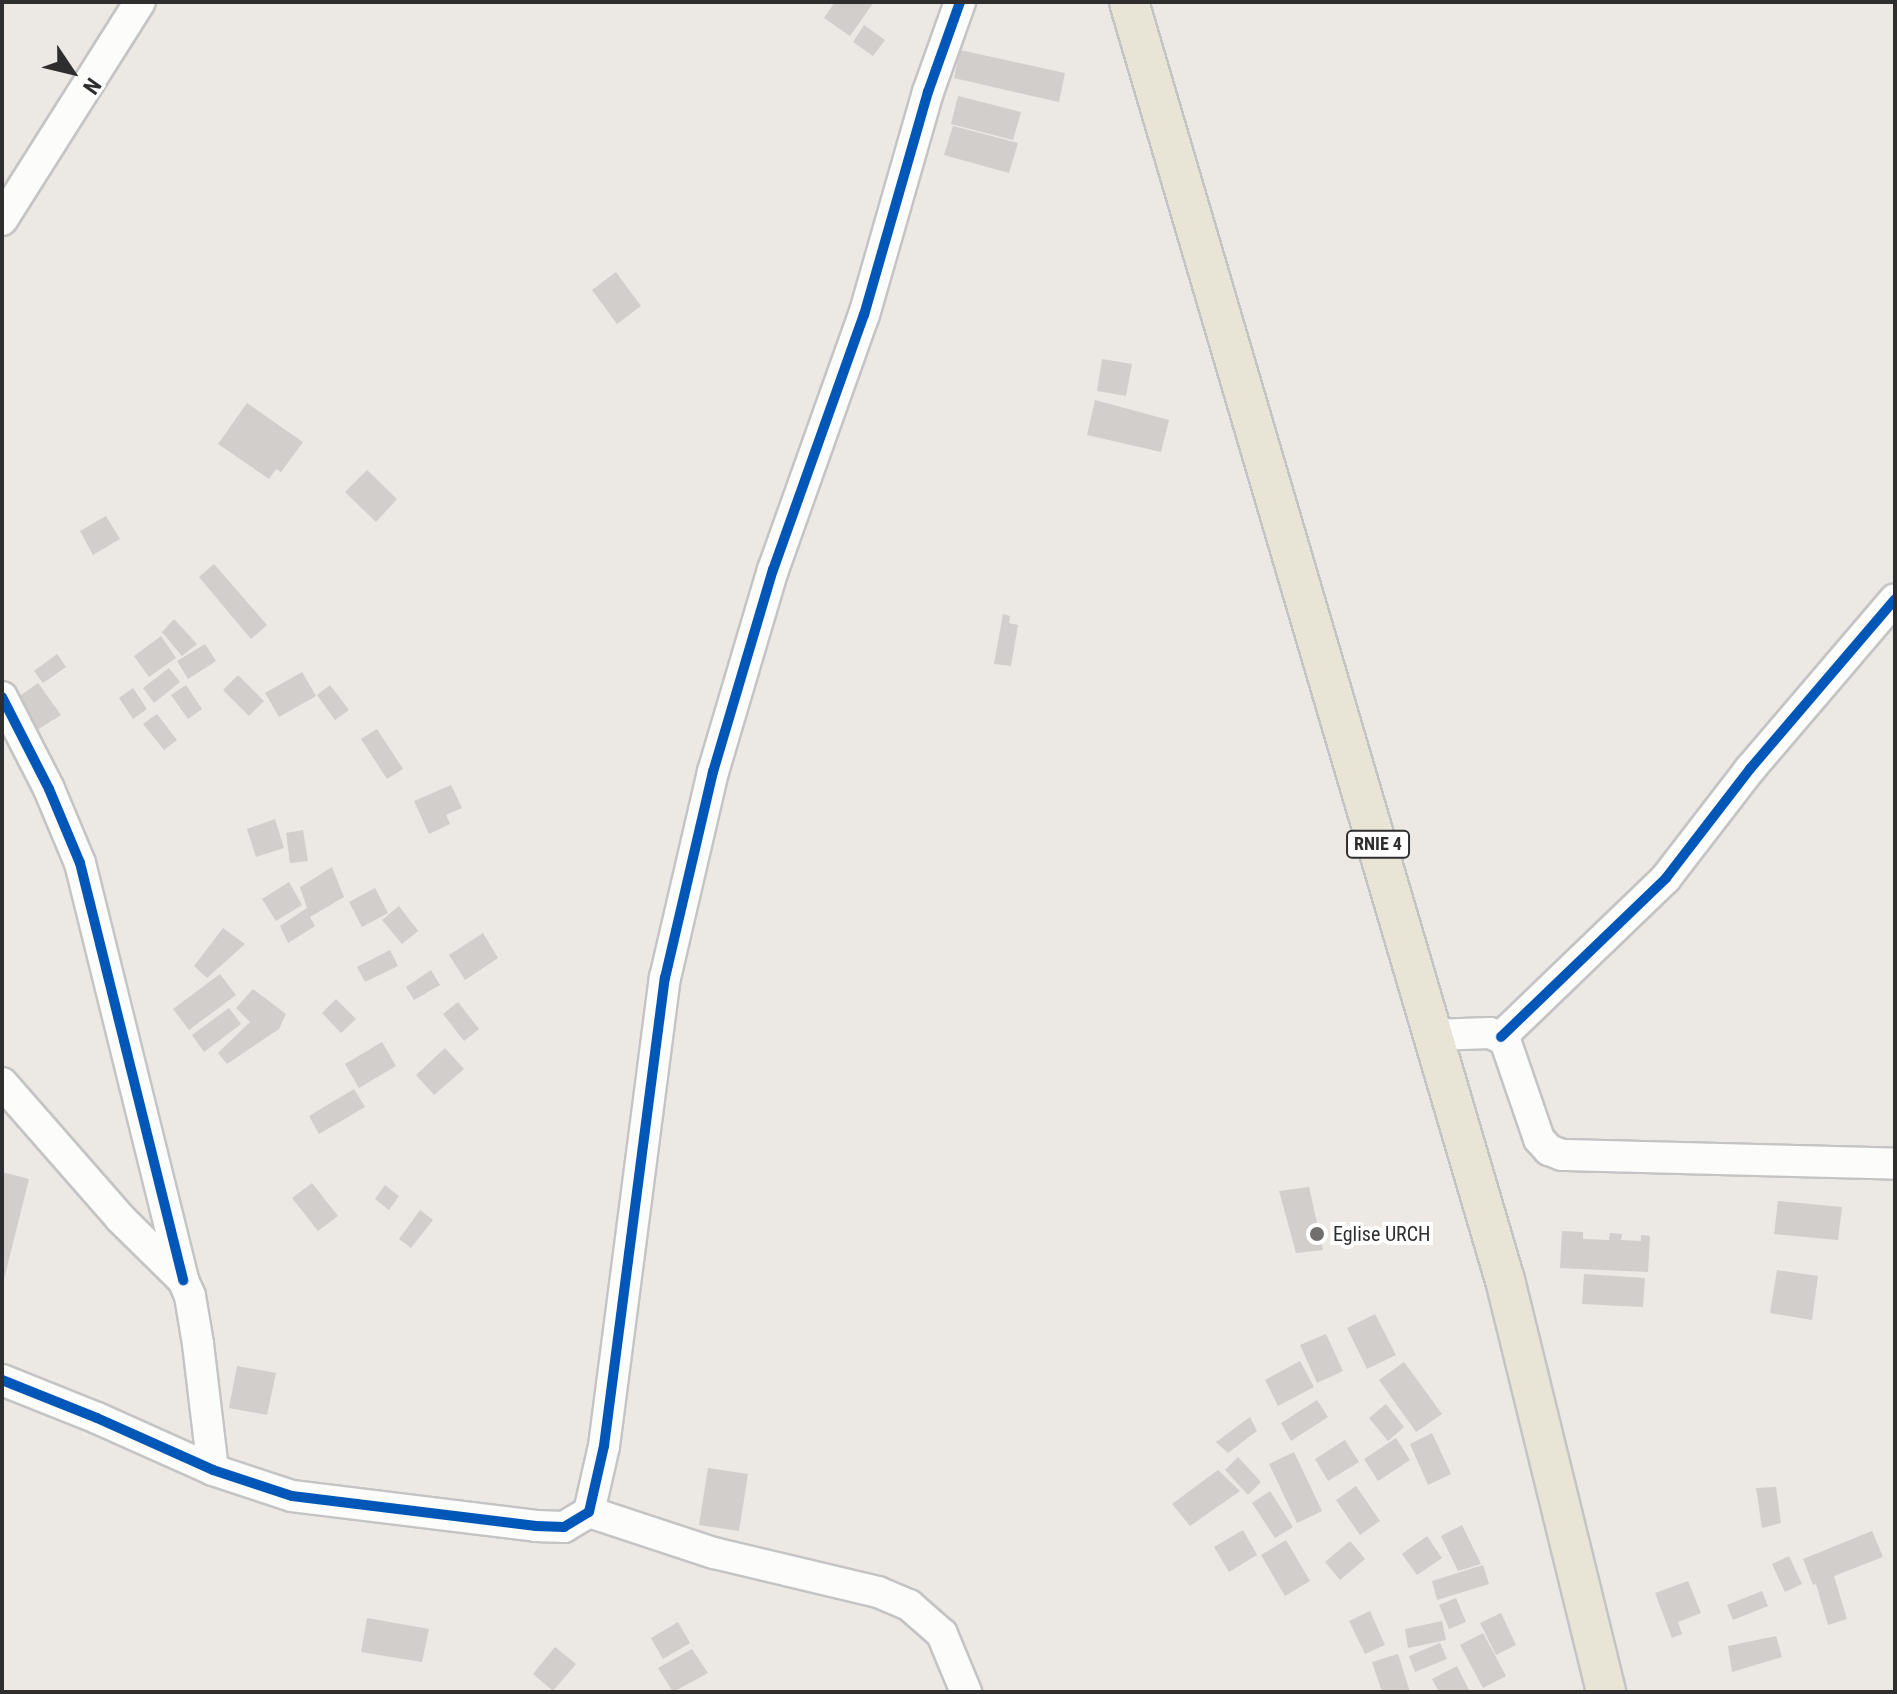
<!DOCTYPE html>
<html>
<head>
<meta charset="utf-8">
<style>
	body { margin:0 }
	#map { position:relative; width:1897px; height:1694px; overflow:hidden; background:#ece8e4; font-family:"Roboto Condensed",sans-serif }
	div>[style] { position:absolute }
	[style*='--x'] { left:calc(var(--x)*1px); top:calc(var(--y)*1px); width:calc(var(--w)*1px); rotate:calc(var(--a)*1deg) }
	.building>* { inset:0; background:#d1cecb }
	.roads { filter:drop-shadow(2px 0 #c5c4c5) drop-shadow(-2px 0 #c5c4c5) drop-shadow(0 2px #c5c4c5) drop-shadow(0 -2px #c5c4c5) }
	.minor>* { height:30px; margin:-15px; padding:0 15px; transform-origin:15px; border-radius:15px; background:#fcfcfb }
	.major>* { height:38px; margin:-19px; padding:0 19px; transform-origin:19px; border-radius:19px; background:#e8e4d6 }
	.cycleway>* { height:10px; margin:-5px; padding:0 5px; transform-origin:5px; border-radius:5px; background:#0057b8 }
	.dots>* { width:22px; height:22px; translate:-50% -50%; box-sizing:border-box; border:4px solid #fff; border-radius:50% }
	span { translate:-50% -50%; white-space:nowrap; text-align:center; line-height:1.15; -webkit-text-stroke:8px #fff; paint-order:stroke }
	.shield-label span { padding:2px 6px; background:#fff; border:2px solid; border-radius:6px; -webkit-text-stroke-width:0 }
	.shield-label { font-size:18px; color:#2e2e2e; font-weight:700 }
	.poi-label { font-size:20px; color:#2e2e2e }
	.left { translate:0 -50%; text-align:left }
	.frame { position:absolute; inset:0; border:4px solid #2e2e2e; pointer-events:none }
	.north { position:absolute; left:32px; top:32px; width:80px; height:80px; -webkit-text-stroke:6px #fff; paint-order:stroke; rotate:125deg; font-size:22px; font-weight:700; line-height:32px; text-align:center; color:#2e2e2e }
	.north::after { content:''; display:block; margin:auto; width:28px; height:36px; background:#2e2e2e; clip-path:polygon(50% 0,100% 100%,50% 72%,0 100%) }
</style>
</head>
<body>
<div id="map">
	<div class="building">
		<div style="clip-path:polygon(835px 2px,874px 2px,850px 36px,824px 18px)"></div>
		<div style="clip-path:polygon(864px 25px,885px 40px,873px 56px,853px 42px)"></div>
		<div style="clip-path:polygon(960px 50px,1065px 73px,1059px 102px,954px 78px)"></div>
		<div style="clip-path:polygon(958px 96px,1021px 112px,1013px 140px,951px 124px)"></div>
		<div style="clip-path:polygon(953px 126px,1018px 143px,1009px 173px,944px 155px)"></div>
		<div style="clip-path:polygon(616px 272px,641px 306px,617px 324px,592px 290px)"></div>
		<div style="clip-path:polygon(1102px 359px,1132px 364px,1126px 396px,1097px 391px)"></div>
		<div style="clip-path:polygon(1095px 400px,1169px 420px,1161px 452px,1087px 435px)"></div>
		<div style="clip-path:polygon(247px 403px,303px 442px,281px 472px,276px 469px,269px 479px,218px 444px)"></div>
		<div style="clip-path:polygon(367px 470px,397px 499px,376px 522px,345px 492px)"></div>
		<div style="clip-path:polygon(106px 516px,120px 539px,93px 555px,80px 531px)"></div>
		<div style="clip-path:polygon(214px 564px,267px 625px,251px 639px,199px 577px)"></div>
		<div style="clip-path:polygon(1003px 614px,1010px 616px,1009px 623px,1018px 625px,1011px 666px,994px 664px)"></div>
		<div style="clip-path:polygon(174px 619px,197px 644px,182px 656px,162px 632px)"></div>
		<div style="clip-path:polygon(161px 636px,176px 658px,149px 677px,134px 656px)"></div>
		<div style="clip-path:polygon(205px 644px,216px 661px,188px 679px,177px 661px)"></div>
		<div style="clip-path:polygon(57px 654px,66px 667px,43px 683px,34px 671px)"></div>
		<div style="clip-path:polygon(169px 668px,180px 682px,154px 703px,143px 688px)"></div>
		<div style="clip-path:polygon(302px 672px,316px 696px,279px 717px,265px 693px)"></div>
		<div style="clip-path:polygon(238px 675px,264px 701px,249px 716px,223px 690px)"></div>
		<div style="clip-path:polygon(38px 683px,61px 715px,37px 730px,14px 700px)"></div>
		<div style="clip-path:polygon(186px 685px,202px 709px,188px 719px,171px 695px)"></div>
		<div style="clip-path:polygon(330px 685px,349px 710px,335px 720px,317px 695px)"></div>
		<div style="clip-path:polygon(133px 688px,147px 709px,133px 719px,119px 698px)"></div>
		<div style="clip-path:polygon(157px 714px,177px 740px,164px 750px,143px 724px)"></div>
		<div style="clip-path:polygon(377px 729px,403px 769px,387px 779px,361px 739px)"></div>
		<div style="clip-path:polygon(451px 785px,462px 808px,446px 815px,450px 824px,429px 834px,414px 801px)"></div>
		<div style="clip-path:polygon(275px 819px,284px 848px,256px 857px,247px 829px)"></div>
		<div style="clip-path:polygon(303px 830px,308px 861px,290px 863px,286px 833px)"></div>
		<div style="clip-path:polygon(332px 867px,344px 897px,310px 917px,315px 926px,288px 943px,280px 926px,307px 908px,300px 887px)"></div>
		<div style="clip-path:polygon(289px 882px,302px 905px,276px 921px,262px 899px)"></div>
		<div style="clip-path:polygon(375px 888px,388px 913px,362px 927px,349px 902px)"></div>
		<div style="clip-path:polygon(399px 906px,418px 931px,402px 944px,382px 920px)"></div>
		<div style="clip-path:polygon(223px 928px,245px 944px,207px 978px,194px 966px)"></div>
		<div style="clip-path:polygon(483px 933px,498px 958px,465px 980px,449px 955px)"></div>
		<div style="clip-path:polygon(390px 950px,398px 966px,365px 982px,357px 967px)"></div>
		<div style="clip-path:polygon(431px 970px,440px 985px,414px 1000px,406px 987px)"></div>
		<div style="clip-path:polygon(220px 974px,236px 995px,189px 1030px,173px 1009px)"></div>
		<div style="clip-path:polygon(253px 989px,286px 1014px,279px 1029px,227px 1064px,218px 1053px,250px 1022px,236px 1008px)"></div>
		<div style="clip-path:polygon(336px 999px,356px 1019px,341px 1033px,322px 1013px)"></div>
		<div style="clip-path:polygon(458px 1002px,479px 1029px,464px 1041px,443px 1014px)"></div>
		<div style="clip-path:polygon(229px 1008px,241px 1024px,204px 1052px,192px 1035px)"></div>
		<div style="clip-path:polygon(382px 1042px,396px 1066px,359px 1088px,345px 1064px)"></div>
		<div style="clip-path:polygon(445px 1048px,464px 1069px,434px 1095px,416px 1075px)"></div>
		<div style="clip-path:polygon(354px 1089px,365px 1107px,319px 1134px,309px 1116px)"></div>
		<div style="clip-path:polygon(2px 1172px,29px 1179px,3px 1283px,2px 1283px)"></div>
		<div style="clip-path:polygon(312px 1183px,338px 1216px,318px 1231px,292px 1198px)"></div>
		<div style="clip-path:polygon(385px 1185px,399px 1196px,389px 1210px,375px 1199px)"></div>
		<div style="clip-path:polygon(1309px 1187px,1323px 1250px,1296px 1253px,1279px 1191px)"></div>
		<div style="clip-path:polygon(1778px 1201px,1842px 1207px,1838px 1240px,1774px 1234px)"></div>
		<div style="clip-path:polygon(420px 1210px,433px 1220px,411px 1248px,399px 1239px)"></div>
		<div style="clip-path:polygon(1562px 1231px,1583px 1232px,1583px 1239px,1609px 1240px,1610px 1233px,1622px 1234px,1621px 1240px,1641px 1241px,1641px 1235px,1650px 1236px,1648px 1272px,1560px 1268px)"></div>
		<div style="clip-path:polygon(1777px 1270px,1818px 1276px,1812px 1320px,1770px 1313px)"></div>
		<div style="clip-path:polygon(1584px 1274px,1645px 1278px,1643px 1307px,1582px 1304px)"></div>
		<div style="clip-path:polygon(1375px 1314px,1396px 1355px,1367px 1369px,1347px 1328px)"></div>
		<div style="clip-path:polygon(1326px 1334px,1343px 1371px,1317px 1383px,1300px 1345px)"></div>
		<div style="clip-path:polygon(1300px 1361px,1314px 1387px,1278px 1406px,1265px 1380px)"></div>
		<div style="clip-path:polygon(1404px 1362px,1442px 1414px,1416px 1432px,1379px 1380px)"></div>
		<div style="clip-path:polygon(237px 1366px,276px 1373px,267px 1415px,229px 1408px)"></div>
		<div style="clip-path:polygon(1317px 1400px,1328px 1417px,1291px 1441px,1281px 1423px)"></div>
		<div style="clip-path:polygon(1386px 1404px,1404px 1427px,1388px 1441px,1369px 1418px)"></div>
		<div style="clip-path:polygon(1250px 1417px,1257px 1431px,1228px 1453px,1216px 1442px)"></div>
		<div style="clip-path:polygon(1432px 1433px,1451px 1474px,1428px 1485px,1410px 1444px)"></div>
		<div style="clip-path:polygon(1396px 1438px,1410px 1460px,1378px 1481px,1364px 1459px)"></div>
		<div style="clip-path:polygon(1345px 1440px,1359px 1462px,1328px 1481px,1315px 1459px)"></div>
		<div style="clip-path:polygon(1294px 1452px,1322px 1511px,1297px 1523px,1269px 1464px)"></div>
		<div style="clip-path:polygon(1238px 1457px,1261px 1482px,1248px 1495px,1225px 1470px)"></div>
		<div style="clip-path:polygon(708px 1468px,748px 1474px,739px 1531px,699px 1525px)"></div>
		<div style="clip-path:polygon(1218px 1470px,1240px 1491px,1190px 1526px,1172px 1504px)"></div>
		<div style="clip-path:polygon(1356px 1486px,1380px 1521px,1360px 1535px,1336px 1500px)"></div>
		<div style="clip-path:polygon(1776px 1487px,1781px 1523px,1762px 1528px,1756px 1488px)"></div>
		<div style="clip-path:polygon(1270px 1491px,1293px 1527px,1275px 1538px,1252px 1503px)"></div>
		<div style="clip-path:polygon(1462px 1525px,1481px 1564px,1458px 1571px,1441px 1536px)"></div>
		<div style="clip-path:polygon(1243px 1530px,1257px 1555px,1229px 1572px,1214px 1547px)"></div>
		<div style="clip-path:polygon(1872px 1531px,1883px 1557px,1834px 1576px,1847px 1619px,1828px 1625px,1816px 1584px,1813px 1585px,1803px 1559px)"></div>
		<div style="clip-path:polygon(1427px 1536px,1442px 1558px,1417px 1575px,1402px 1554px)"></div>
		<div style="clip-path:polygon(1286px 1540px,1310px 1581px,1285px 1596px,1261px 1555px)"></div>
		<div style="clip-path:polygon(1350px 1541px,1365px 1559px,1340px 1580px,1325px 1562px)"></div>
		<div style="clip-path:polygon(1789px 1556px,1802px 1584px,1785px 1592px,1772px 1564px)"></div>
		<div style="clip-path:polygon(1483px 1565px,1489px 1584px,1437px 1600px,1432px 1581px)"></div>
		<div style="clip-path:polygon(1688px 1581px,1701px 1613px,1678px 1622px,1682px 1634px,1672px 1638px,1655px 1593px)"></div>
		<div style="clip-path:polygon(1762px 1591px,1768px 1606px,1733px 1620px,1727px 1605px)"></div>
		<div style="clip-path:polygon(1456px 1598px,1466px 1622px,1449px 1629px,1439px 1605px)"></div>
		<div style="clip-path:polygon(1370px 1611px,1385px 1645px,1365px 1654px,1349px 1621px)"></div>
		<div style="clip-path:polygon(1501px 1613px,1516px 1645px,1496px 1655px,1480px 1623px)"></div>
		<div style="clip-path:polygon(367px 1618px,429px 1629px,422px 1662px,361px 1652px)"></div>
		<div style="clip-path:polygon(1442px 1621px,1446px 1640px,1408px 1648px,1405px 1629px)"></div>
		<div style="clip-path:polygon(678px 1622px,690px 1643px,663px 1659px,651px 1638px)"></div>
		<div style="clip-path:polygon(1483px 1633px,1506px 1676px,1483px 1688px,1460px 1645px)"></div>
		<div style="clip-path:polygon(1776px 1636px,1782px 1657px,1732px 1672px,1728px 1646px)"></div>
		<div style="clip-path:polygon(1440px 1643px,1447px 1659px,1415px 1672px,1409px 1656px)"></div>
		<div style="clip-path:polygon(555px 1647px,576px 1664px,553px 1691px,533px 1674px)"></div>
		<div style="clip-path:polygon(692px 1649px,708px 1673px,673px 1692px,658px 1668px)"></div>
		<div style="clip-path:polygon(1398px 1654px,1410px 1692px,1382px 1692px,1372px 1662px)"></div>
		<div style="clip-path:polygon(1457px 1666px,1470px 1692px,1439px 1692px,1432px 1679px)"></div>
	</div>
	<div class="roads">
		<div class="minor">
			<div style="--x:2;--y:220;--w:258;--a:-57.7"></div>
			<div style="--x:2;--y:697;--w:103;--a:62.9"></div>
			<div style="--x:49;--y:789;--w:80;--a:67.3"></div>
			<div style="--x:80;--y:863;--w:430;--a:76.1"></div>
			<div style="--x:1433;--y:1035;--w:57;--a:-2"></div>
			<div style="--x:1490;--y:1033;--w:17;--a:25"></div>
			<div style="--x:1505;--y:1040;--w:105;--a:71"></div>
			<div style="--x:1539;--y:1139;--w:15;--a:48"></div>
			<div style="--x:1549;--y:1150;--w:14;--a:21"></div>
			<div style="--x:1562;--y:1155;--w:333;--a:1.5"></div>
			<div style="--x:1501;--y:1037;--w:229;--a:-43.9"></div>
			<div style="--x:1666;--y:878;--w:138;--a:-52.4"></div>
			<div style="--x:1750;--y:769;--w:223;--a:-49.5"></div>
			<div style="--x:2;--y:1083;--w:179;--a:48.8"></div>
			<div style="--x:120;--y:1218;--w:88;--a:44.5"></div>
			<div style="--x:183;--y:1280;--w:17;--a:66"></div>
			<div style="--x:190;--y:1296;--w:49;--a:80.5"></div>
			<div style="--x:198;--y:1344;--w:127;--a:83.2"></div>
			<div style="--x:2;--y:1380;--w:102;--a:21.8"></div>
			<div style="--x:97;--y:1418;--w:127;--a:24.1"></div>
			<div style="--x:213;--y:1470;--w:83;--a:18.2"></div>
			<div style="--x:292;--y:1496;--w:246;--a:7"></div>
			<div style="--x:536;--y:1526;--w:28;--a:2"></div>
			<div style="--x:564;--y:1527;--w:29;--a:-31"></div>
			<div style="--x:589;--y:1512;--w:68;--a:-77.2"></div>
			<div style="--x:604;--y:1446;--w:472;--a:-82.6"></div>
			<div style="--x:665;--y:978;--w:212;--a:-76.9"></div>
			<div style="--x:713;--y:772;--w:211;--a:-73.5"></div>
			<div style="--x:773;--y:570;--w:271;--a:-70.4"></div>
			<div style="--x:864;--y:315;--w:232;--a:-74"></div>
			<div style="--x:928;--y:92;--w:96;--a:-70.4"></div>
			<div style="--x:589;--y:1512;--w:132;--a:18.2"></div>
			<div style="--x:714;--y:1553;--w:169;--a:13.4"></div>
			<div style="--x:878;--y:1592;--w:34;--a:23"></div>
			<div style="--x:909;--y:1605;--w:44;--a:41.3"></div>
			<div style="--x:942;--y:1634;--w:63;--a:67.5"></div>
		</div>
		<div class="major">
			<div style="--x:1129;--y:2;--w:1332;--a:73.61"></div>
			<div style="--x:1505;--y:1280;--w:424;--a:76.2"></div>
		</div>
	</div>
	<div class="cycleway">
		<div style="--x:2;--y:697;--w:103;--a:62.9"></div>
		<div style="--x:49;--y:789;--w:80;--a:67.3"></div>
		<div style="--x:80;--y:863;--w:430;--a:76.1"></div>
		<div style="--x:1501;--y:1037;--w:229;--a:-43.9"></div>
		<div style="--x:1666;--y:878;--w:138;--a:-52.4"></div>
		<div style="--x:1750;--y:769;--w:223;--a:-49.5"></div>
		<div style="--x:2;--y:1380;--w:102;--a:21.8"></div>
		<div style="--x:97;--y:1418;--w:127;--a:24.1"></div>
		<div style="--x:213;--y:1470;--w:83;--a:18.2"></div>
		<div style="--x:292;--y:1496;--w:246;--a:7"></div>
		<div style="--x:536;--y:1526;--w:28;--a:2"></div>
		<div style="--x:564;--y:1527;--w:29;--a:-31"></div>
		<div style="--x:589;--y:1512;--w:68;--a:-77.2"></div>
		<div style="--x:604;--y:1446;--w:472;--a:-82.6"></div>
		<div style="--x:665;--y:978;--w:212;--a:-76.9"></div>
		<div style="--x:713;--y:772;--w:211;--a:-73.5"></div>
		<div style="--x:773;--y:570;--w:271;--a:-70.4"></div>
		<div style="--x:864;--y:315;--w:232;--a:-74"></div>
		<div style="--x:928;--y:92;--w:96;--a:-70.4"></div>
	</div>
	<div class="dots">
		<div style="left:1317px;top:1234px;background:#706f6e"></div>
	</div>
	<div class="shield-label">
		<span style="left:1378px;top:844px">RNIE 4</span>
	</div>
	<div class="poi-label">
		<span class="left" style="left:1333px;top:1234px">Eglise URCH</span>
	</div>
	<div class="frame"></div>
	<div class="north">N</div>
</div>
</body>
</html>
